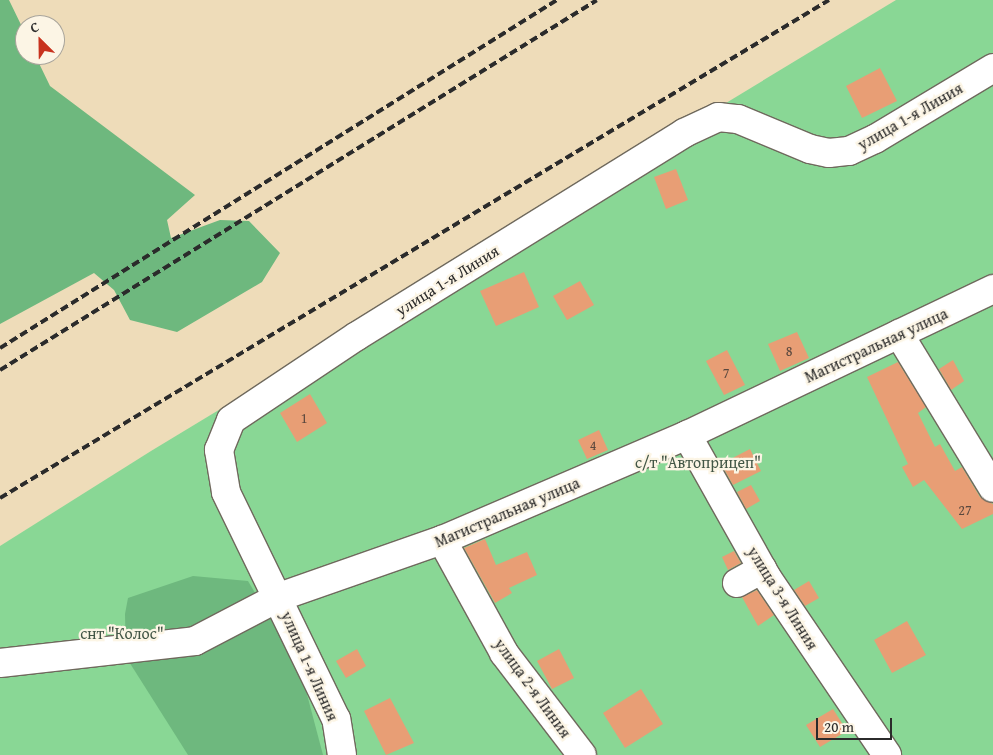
<!DOCTYPE html>
<html>
<head>
<meta charset="utf-8">
<style>
	body { margin:0 }
	#map { position:relative; width:993px; height:755px; overflow:hidden; background:#eedcb9; font-family:"Gentium Book Plus",serif }
	div>[style] { position:absolute }
	[style*='--x'] { left:calc(var(--x)*1px); top:calc(var(--y)*1px); width:calc(var(--w)*1px); rotate:calc(var(--a)*1deg) }
	.green>* { inset:0; background:#89d795 }
	.forest>* { inset:0; background:#6eb87e }
	.building>* { inset:0; background:#e89e75 }
	.roads { filter:drop-shadow(1px 0 #6f695d) drop-shadow(-1px 0 #6f695d) drop-shadow(0 1px #6f695d) drop-shadow(0 -1px #6f695d) }
	.minor>* { height:28px; margin:-14px; padding:0 14px; transform-origin:14px; border-radius:14px; background:#fff }
	.rail>* { height:4px; margin-top:-2px; transform-origin:0; background:repeating-linear-gradient(90deg,#2b2b2b 0 8px,transparent 0 12px) }
	span { translate:-50% -50%; white-space:nowrap; text-align:center; line-height:1.15; -webkit-text-stroke:4.5px #fcf5e5; paint-order:stroke }
	.number-label { font-size:14px; color:#5a483e }
	.number-label span { -webkit-text-stroke-width:0 }
	.street-label { font-size:16px; color:#2b2b2b }
	.park-label { font-size:16px; color:#425646 }
	.north { position:absolute; left:15px; top:15px; width:50px; height:50px; box-sizing:border-box; background:#fcf5e5; border:1px solid #a8a49b; border-radius:50%; rotate:337deg; font-size:14px; font-weight:700; line-height:20px; text-align:center; color:#2b2b2b }
	.north::after { content:''; display:block; margin:auto; width:18px; height:22px; background:#c8321e; clip-path:polygon(50% 0,100% 100%,50% 72%,0 100%) }
	.scale { position:absolute; left:816px; top:718px; width:76px; height:22px; box-sizing:border-box; border:2px solid #2b2b2b; border-top:0; padding-left:6px; font-size:15px; line-height:18px; white-space:nowrap; color:#2b2b2b; -webkit-text-stroke:4px #fcf5e5; paint-order:stroke }
</style>
</head>
<body>
<div id="map">
	<div class="green">
		<div style="clip-path:polygon(896px 0,993px 0,993px 755px,0 755px,0 546px,151px 451px)"></div>
	</div>
	<div class="forest">
		<div style="clip-path:polygon(0 0,9px 0,25px 33px,25px 55px,35px 55px,50px 86px,195px 195px,167px 220px,171px 238px,220px 220px,249px 221px,280px 253px,262px 282px,177px 332px,130px 320px,114px 290px,94px 273px,0 324px)"></div>
		<div style="clip-path:polygon(193px 576px,248px 581px,300px 668px,323px 755px,188px 755px,126px 657px,125px 614px,128px 598px)"></div>
	</div>
	<div class="building">
		<div style="clip-path:polygon(880px 68px,897px 101px,862px 118px,846px 86px)"></div>
		<div style="clip-path:polygon(676px 169px,688px 200px,666px 209px,654px 177px)"></div>
		<div style="clip-path:polygon(524px 272px,539px 307px,496px 326px,480px 291px)"></div>
		<div style="clip-path:polygon(580px 281px,594px 305px,567px 320px,553px 296px)"></div>
		<div style="clip-path:polygon(797px 332px,809px 358px,780px 371px,768px 344px)"></div>
		<div style="clip-path:polygon(727px 350px,745px 385px,724px 395px,706px 361px)"></div>
		<div style="clip-path:polygon(953px 360px,964px 381px,951px 390px,939px 369px)"></div>
		<div style="clip-path:polygon(898px 362px,926px 407px,918px 413px,935px 447px,940px 444px,955px 471px,962px 467px,980px 497px,993px 504px,993px 514px,962px 529px,924px 480px,913px 487px,902px 467px,908px 464px,867px 377px)"></div>
		<div style="clip-path:polygon(310px 394px,327px 423px,297px 442px,280px 413px)"></div>
		<div style="clip-path:polygon(599px 430px,608px 450px,587px 459px,578px 440px)"></div>
		<div style="clip-path:polygon(750px 449px,761px 471px,733px 485px,721px 464px)"></div>
		<div style="clip-path:polygon(751px 485px,760px 501px,746px 509px,737px 492px)"></div>
		<div style="clip-path:polygon(485px 539px,496px 565px,527px 552px,537px 575px,509px 588px,512px 593px,495px 603px,464px 548px)"></div>
		<div style="clip-path:polygon(734px 551px,741px 563px,728px 570px,722px 557px)"></div>
		<div style="clip-path:polygon(809px 581px,819px 598px,805px 606px,794px 590px)"></div>
		<div style="clip-path:polygon(757px 590px,774px 615px,758px 626px,742px 597px)"></div>
		<div style="clip-path:polygon(907px 621px,926px 655px,892px 673px,874px 640px)"></div>
		<div style="clip-path:polygon(357px 649px,366px 666px,346px 678px,336px 661px)"></div>
		<div style="clip-path:polygon(559px 649px,574px 678px,552px 689px,537px 661px)"></div>
		<div style="clip-path:polygon(641px 689px,663px 724px,625px 748px,603px 713px)"></div>
		<div style="clip-path:polygon(390px 698px,414px 743px,386px 755px,364px 711px)"></div>
		<div style="clip-path:polygon(833px 709px,847px 731px,820px 747px,806px 725px)"></div>
	</div>
	<div class="roads">
		<div class="minor">
			<div style="--x:899;--y:334;--w:180;--a:58.6"></div>
			<div style="--x:687;--y:435;--w:162;--a:60.7"></div>
			<div style="--x:766;--y:576;--w:216;--a:55.9"></div>
			<div style="--x:442;--y:540;--w:129;--a:61.2"></div>
			<div style="--x:504;--y:653;--w:128;--a:52.6"></div>
			<div style="--x:737;--y:583;--w:29;--a:-29"></div>
			<div style="--x:0;--y:663;--w:196;--a:-6.4"></div>
			<div style="--x:195;--y:641;--w:95;--a:-27.6"></div>
			<div style="--x:279;--y:597;--w:173;--a:-19.3"></div>
			<div style="--x:442;--y:540;--w:267;--a:-23.2"></div>
			<div style="--x:687;--y:435;--w:339;--a:-25.5"></div>
			<div style="--x:342;--y:755;--w:36;--a:-99"></div>
			<div style="--x:336;--y:719;--w:252;--a:-115.9"></div>
			<div style="--x:226;--y:492;--w:43;--a:-99.5"></div>
			<div style="--x:219;--y:450;--w:32;--a:-68"></div>
			<div style="--x:231;--y:420;--w:151;--a:-33.7"></div>
			<div style="--x:357;--y:336;--w:385;--a:-31.8"></div>
			<div style="--x:684;--y:133;--w:38;--a:-25"></div>
			<div style="--x:718;--y:117;--w:20;--a:6"></div>
			<div style="--x:738;--y:119;--w:78;--a:22.6"></div>
			<div style="--x:810;--y:149;--w:19;--a:12"></div>
			<div style="--x:829;--y:153;--w:20;--a:-6"></div>
			<div style="--x:849;--y:151;--w:29;--a:-25"></div>
			<div style="--x:875;--y:139;--w:138;--a:-31"></div>
		</div>
	</div>
	<div class="rail">
		<div style="--x:0;--y:348;--w:657;--a:-32"></div>
		<div style="--x:0;--y:370;--w:702;--a:-31.79"></div>
		<div style="--x:0;--y:498;--w:967;--a:-30.99"></div>
	</div>
	<div class="number-label">
		<span style="left:789px;top:351px">8</span>
		<span style="left:726px;top:373px">7</span>
		<span style="left:304px;top:418px">1</span>
		<span style="left:593px;top:445px">4</span>
		<span style="left:965px;top:510px">27</span>
	</div>
	<div class="street-label">
		<span style="left:910px;top:116px;rotate:-30deg">улица 1-я Линия</span>
		<span style="left:447px;top:280px;rotate:-32deg">улица 1-я Линия</span>
		<span style="left:876px;top:345px;rotate:-25deg">Магистральная улица</span>
		<span style="left:507px;top:512px;rotate:-23deg">Магистральная улица</span>
		<span style="left:783px;top:598px;rotate:58deg">улица 3-я Линия</span>
		<span style="left:310px;top:666px;rotate:66deg">улица 1-я Линия</span>
		<span style="left:533px;top:688px;rotate:54deg">улица 2-я Линия</span>
	</div>
	<div class="park-label">
		<span style="left:698px;top:462px">с/т "Автоприцеп"</span>
		<span style="left:122px;top:633px">снт "Колос"</span>
	</div>
	<div class="north">С</div>
	<div class="scale">20 m</div>
</div>
</body>
</html>
